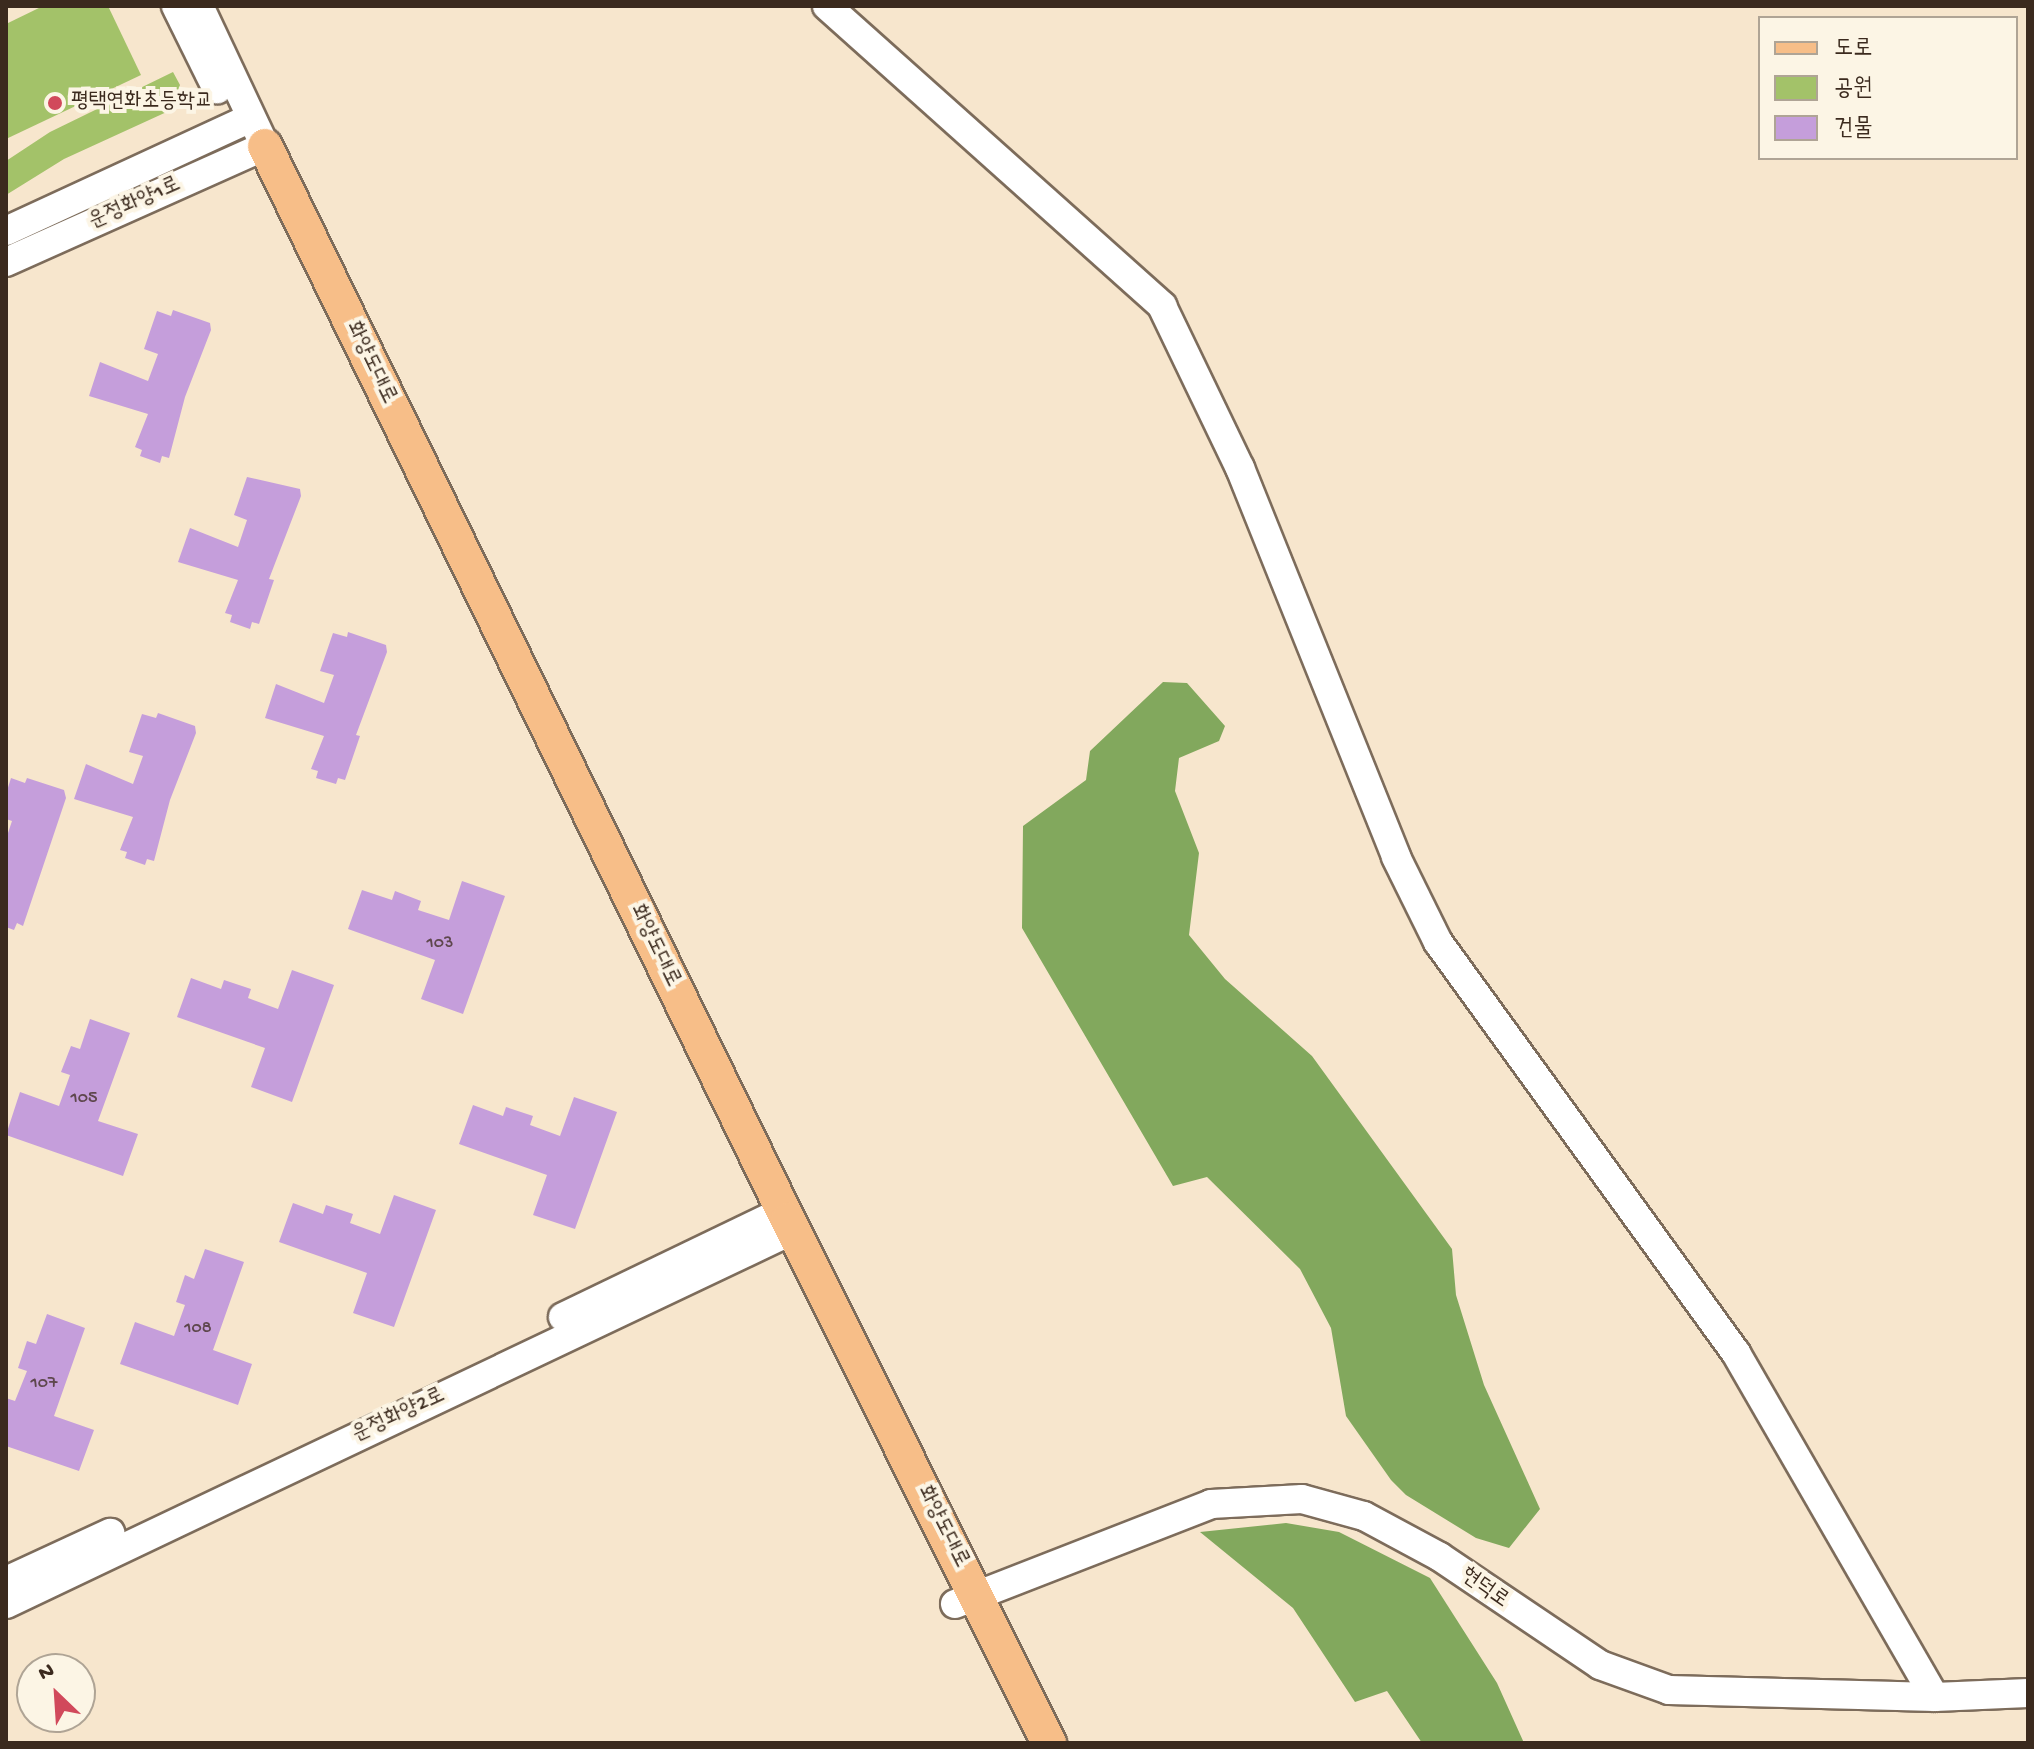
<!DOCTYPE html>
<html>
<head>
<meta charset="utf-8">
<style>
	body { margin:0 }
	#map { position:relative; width:2034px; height:1749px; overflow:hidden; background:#f7e6cd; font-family:"Gochi Hand","Poor Story",sans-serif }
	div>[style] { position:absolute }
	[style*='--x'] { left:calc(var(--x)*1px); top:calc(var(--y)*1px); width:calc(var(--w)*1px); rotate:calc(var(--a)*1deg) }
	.green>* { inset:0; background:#a3c269 }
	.forest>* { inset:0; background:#82a85d }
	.building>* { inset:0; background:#c59edb }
	.roads { filter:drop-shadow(2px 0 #7d6c5b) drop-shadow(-2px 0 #7d6c5b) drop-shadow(0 2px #7d6c5b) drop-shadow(0 -2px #7d6c5b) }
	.minor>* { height:28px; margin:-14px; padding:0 14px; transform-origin:14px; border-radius:14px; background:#fff }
	.major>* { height:34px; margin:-17px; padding:0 17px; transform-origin:17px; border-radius:17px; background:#f7be88 }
	.dots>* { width:22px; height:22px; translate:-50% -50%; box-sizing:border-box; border:4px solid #fcf5e5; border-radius:50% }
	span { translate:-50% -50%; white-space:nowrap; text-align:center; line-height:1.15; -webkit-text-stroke:8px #fcf5e5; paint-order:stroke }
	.number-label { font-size:18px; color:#5e474d }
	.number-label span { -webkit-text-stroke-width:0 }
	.poi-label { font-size:22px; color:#3b2a1e }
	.left { translate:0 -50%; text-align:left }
	.street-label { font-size:22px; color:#3b2a1e }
	.frame { position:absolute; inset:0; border:8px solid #3b2a1e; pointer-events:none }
	.legend { position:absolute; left:1758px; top:16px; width:260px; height:144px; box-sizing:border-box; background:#fcf5e5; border:2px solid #afa495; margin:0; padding:10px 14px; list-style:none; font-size:24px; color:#3b2a1e }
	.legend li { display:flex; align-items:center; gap:16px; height:40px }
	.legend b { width:40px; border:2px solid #afa495 }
	.north { position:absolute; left:16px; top:1653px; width:80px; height:80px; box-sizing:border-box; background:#fcf5e5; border:2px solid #afa495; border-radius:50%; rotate:335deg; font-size:22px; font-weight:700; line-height:32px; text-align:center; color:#3b2a1e }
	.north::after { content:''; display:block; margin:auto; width:28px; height:36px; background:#d1495b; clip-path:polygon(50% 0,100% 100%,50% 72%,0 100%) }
</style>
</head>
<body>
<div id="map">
	<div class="green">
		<div style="clip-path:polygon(43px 6px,108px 6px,141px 75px,6px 139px,6px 24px)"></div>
		<div style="clip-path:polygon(173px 72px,180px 85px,171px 110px,64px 159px,6px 195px,6px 161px,50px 132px)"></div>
	</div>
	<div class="forest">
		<div style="clip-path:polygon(1163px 682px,1187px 683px,1225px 726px,1219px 741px,1179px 758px,1175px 791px,1199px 853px,1189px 935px,1225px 979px,1312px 1056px,1452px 1249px,1456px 1295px,1484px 1385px,1540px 1509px,1509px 1548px,1476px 1538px,1406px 1495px,1391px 1480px,1346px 1416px,1331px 1328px,1300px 1269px,1207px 1177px,1173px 1186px,1022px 928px,1023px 826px,1086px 780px,1090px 751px)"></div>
		<div style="clip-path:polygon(1286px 1523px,1339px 1532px,1430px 1578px,1497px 1683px,1524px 1743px,1422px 1743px,1387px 1691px,1355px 1702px,1293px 1608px,1200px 1532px)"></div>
	</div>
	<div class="building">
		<div style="clip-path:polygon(173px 310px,210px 323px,211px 330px,185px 397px,169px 458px,162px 456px,160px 463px,140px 456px,142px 450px,135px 447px,148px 414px,89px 396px,100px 362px,148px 381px,158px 354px,144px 349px,157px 311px,171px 316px)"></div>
		<div style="clip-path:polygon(247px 477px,300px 489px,301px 496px,269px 579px,274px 580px,259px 624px,252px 622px,250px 629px,230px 622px,232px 615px,225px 613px,238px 580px,178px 562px,190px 528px,238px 547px,247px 520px,234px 515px)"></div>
		<div style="clip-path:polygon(348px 632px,386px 645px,387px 652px,356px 735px,360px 736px,345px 780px,338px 778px,336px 784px,316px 778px,318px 771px,311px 769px,324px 736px,265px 718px,276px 684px,324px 703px,334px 675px,320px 671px,333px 633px,347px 637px)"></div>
		<div style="clip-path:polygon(158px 713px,195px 726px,196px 733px,170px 800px,154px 861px,147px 859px,145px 865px,125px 858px,127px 852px,120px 850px,133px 817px,74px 799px,86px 764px,133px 784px,143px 756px,129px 752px,142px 714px,156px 718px)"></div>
		<div style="clip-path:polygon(11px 778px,25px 783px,27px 778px,64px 790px,66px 798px,23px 926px,17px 923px,14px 930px,6px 927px,6px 839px,12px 821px,6px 819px,6px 794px)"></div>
		<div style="clip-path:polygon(462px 881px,505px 896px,463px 1014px,421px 999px,435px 960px,348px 929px,362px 890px,392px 900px,395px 891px,421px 901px,418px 910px,449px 920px)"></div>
		<div style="clip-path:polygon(292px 970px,334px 985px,292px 1102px,251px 1087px,265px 1048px,177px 1017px,191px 978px,221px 989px,224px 980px,251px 989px,248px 998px,278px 1009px)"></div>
		<div style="clip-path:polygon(90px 1019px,130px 1033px,98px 1121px,138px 1134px,123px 1176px,6px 1135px,20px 1092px,59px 1106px,70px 1075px,61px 1072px,71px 1046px,80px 1049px)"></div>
		<div style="clip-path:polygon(574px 1097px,617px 1112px,575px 1229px,533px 1215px,547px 1175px,459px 1144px,473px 1105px,503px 1116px,506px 1107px,533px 1116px,530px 1125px,560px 1136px)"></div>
		<div style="clip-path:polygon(394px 1195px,436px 1210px,394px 1327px,353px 1313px,367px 1273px,279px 1242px,293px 1203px,323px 1214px,326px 1205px,353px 1214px,350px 1223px,380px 1234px)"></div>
		<div style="clip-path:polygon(205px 1249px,244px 1262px,213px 1350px,252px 1364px,238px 1405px,120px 1364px,135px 1322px,174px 1336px,185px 1305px,176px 1302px,185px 1275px,194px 1279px)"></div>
		<div style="clip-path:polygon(47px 1314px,85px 1328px,54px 1416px,94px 1430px,79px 1471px,6px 1446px,6px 1398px,15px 1401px,27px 1371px,18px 1368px,27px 1341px,36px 1344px)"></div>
	</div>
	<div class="roads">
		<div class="minor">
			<div style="--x:176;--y:6;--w:93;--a:63.7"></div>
			<div style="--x:827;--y:6;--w:450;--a:41.8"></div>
			<div style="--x:1162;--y:306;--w:180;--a:64.3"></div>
			<div style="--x:1240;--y:468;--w:419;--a:68.1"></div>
			<div style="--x:1396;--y:857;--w:95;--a:63.7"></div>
			<div style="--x:1438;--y:942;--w:508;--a:54.06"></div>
			<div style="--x:1736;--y:1353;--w:397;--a:60"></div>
			<div style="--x:6;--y:231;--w:269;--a:-24.8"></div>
			<div style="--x:6;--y:262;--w:284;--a:-24.1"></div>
			<div style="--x:265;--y:146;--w:155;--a:-115.2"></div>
			<div style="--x:563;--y:1317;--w:244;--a:-25.7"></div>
			<div style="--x:6;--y:1581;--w:115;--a:-24.8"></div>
			<div style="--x:6;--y:1604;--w:871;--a:-25.42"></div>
			<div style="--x:955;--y:1604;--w:275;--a:-21.3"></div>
			<div style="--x:1211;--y:1504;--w:91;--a:-3.1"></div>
			<div style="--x:1302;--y:1499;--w:64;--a:15.3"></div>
			<div style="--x:1364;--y:1516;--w:86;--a:28.3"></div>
			<div style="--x:1440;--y:1557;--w:193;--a:34"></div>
			<div style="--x:1600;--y:1665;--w:73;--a:19.9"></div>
			<div style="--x:1669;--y:1690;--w:266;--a:1.5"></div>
			<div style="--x:1935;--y:1697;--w:93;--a:-2.5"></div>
		</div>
		<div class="major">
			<div style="--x:265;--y:146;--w:1195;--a:64.04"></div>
			<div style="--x:788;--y:1220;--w:585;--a:63.48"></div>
		</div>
	</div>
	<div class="dots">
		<div style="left:55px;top:103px;background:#d1495b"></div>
	</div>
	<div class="number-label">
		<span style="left:440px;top:944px">103</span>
		<span style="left:84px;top:1099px">105</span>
		<span style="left:198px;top:1329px">108</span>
		<span style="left:44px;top:1384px">107</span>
	</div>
	<div class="poi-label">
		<span class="left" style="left:71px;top:103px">평택연화초등학교</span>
	</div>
	<div class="street-label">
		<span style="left:135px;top:204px;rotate:-24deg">운정화양1로</span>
		<span style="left:370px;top:363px;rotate:64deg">화양도대로</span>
		<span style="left:654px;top:946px;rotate:64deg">화양도대로</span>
		<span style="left:399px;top:1416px;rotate:-25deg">운정화양2로</span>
		<span style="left:942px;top:1527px;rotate:63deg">화양도대로</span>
		<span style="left:1484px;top:1589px;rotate:35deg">현덕로</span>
	</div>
	<div class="frame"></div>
	<ul class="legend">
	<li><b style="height:10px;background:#f7be88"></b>도로</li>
	<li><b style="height:22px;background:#a3c269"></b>공원</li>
	<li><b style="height:22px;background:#c59edb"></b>건물</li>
	</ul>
	<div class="north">N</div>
</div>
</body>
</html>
